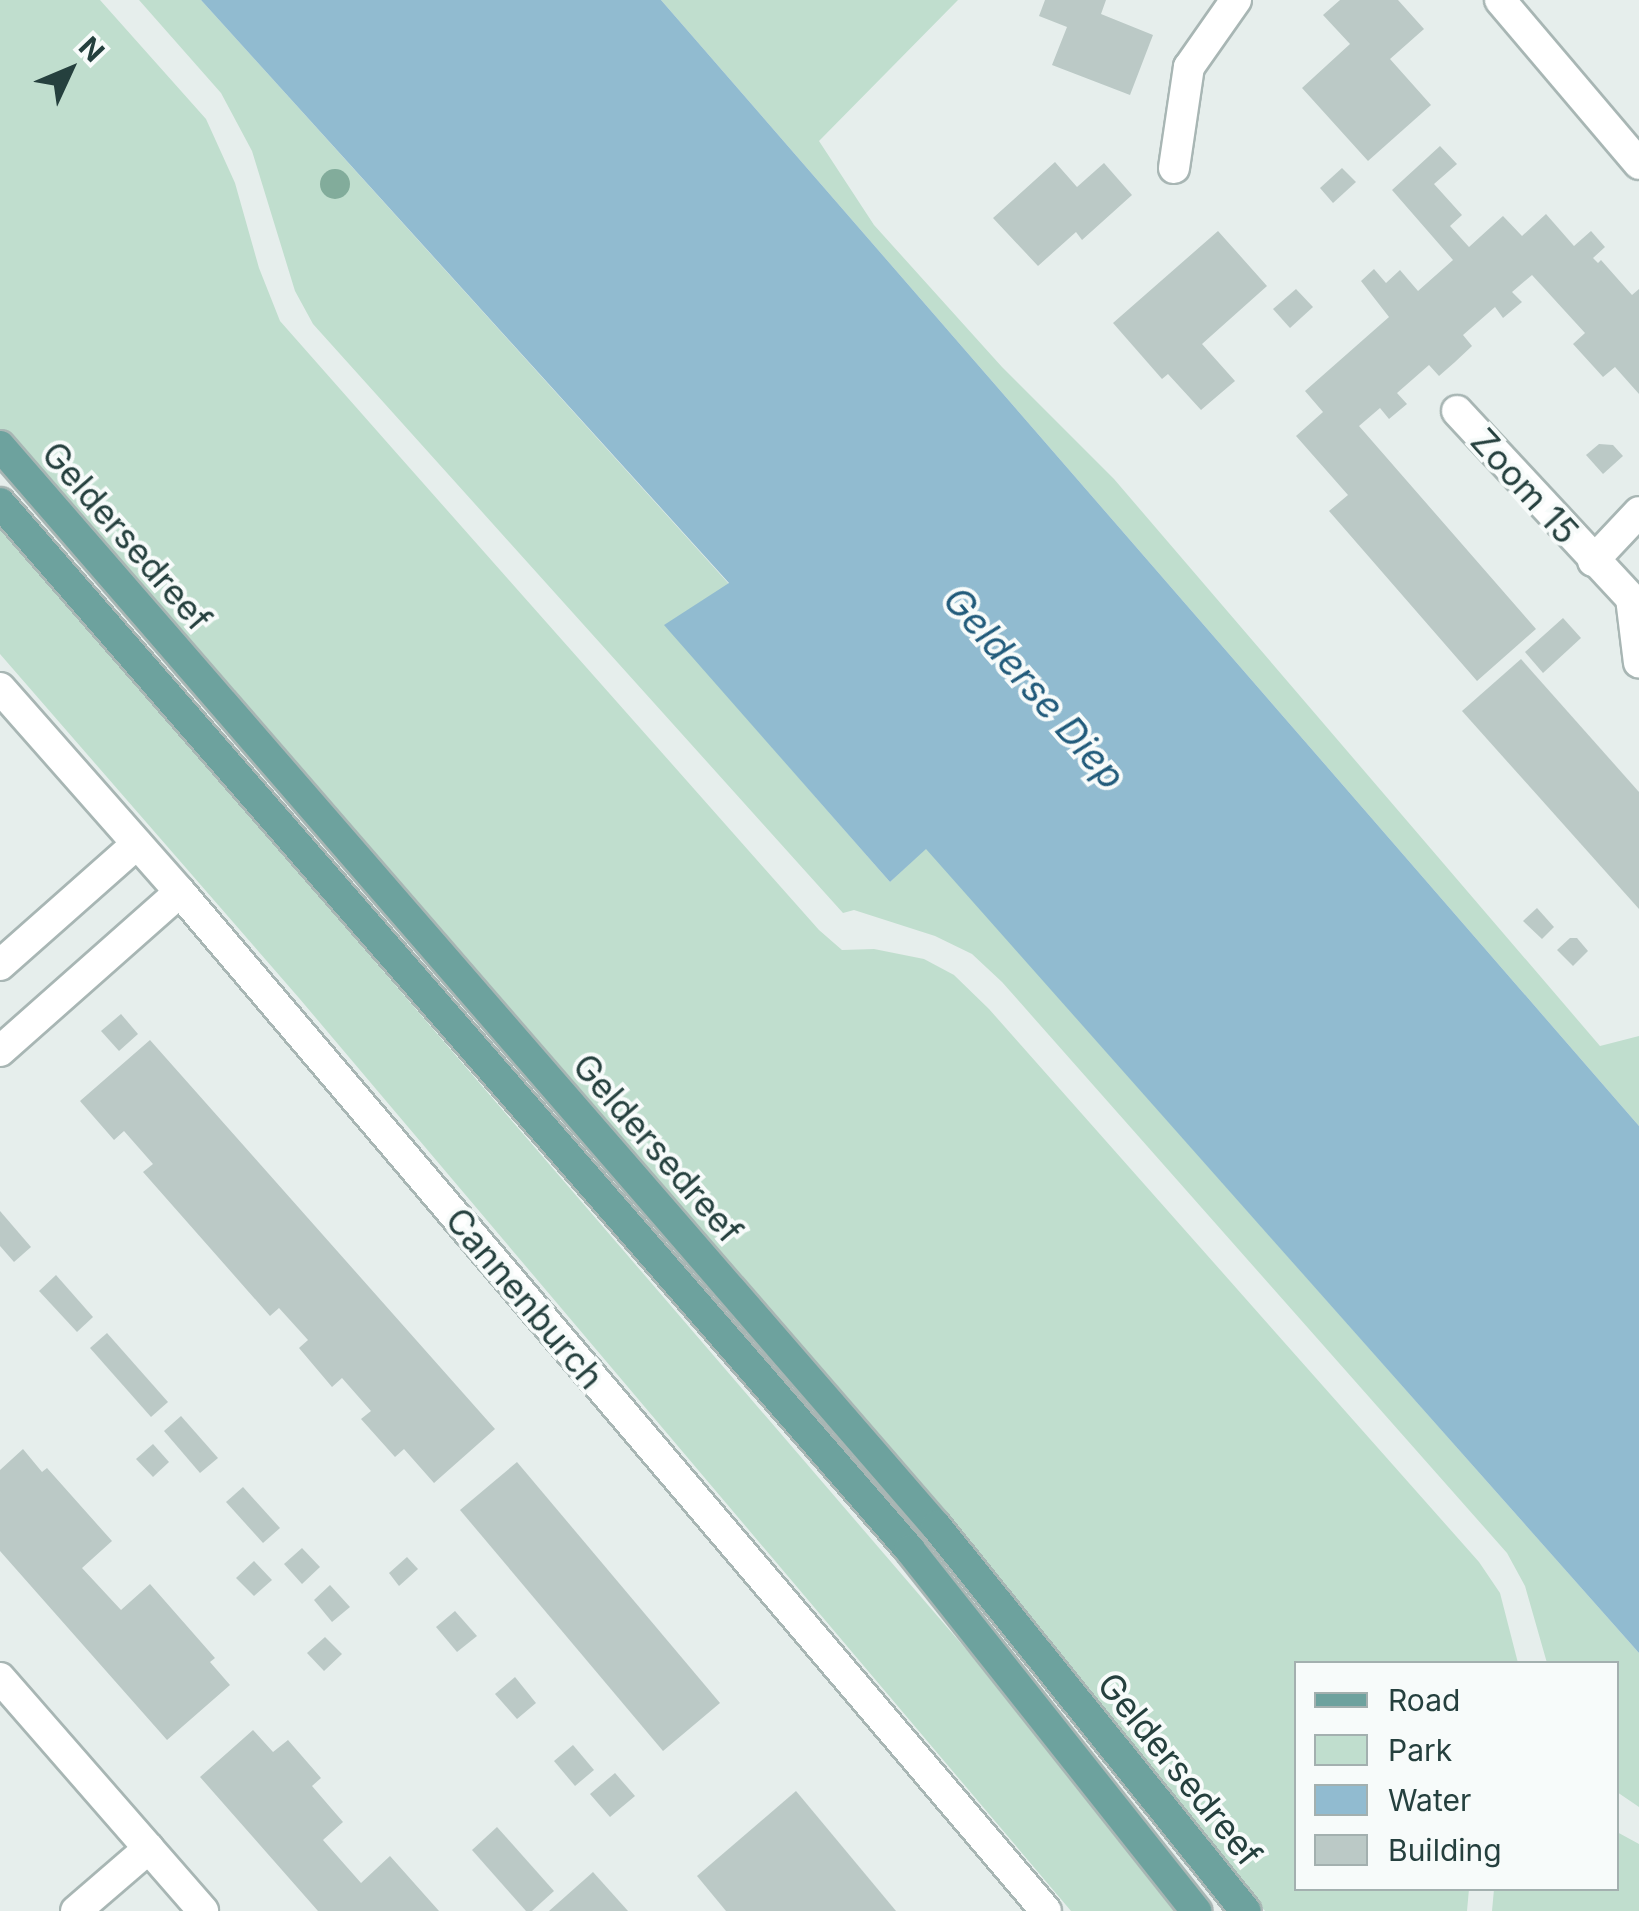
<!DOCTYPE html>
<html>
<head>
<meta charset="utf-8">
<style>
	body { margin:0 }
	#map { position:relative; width:1639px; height:1911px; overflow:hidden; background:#e6eeec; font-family:Inter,sans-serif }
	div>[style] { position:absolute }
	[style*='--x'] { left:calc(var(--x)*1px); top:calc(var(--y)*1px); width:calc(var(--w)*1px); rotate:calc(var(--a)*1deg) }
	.green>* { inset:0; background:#c0dece }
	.water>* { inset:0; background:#91bbd0 }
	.building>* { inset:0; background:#bbc9c6 }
	.roads { filter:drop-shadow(2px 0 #a8b6b4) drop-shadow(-2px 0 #a8b6b4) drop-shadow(0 2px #a8b6b4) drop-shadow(0 -2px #a8b6b4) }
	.minor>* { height:30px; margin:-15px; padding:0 15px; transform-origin:15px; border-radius:15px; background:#fff }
	.major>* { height:30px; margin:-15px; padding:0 15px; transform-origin:15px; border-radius:15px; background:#6da29e }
	.trees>* { width:30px; height:30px; margin:-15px; border-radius:50%; background:#82ac9b }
	span { translate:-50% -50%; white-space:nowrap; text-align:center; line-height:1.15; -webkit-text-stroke:8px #f7fbfa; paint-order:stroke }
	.street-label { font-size:35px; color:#25403e }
	.water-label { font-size:38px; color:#215b7b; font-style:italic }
	.legend { position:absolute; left:1294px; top:1661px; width:325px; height:230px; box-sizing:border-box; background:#f7fbfa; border:2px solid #a3b0af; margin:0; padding:12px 18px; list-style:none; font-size:30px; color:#25403e }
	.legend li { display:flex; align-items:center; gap:20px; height:50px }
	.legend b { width:50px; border:2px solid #a3b0af }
	.north { position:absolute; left:20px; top:20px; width:100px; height:100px; -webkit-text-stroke:8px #f7fbfa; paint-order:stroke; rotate:46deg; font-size:28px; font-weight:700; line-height:40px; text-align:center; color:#25403e }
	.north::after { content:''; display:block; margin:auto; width:35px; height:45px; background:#25403e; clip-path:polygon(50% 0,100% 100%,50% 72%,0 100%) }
</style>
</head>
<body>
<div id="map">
	<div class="green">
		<div style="clip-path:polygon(0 0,100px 0,206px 119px,235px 183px,259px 268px,280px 321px,400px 457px,819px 930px,842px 950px,874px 949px,924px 959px,954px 975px,989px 1009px,1479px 1562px,1500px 1593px,1518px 1663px,1296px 1664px,1296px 1888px,1469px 1889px,1467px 1911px,1265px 1911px,180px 632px,0 429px)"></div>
		<div style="clip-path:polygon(139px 0,201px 0,729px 584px,665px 625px,890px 882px,926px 848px,1639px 1653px,1639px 1807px,1617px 1792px,1616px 1664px,1547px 1663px,1525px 1586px,1507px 1553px,1002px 982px,972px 954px,935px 936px,854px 910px,843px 913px,313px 324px,295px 291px,252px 151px,221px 93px)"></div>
		<div style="clip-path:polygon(661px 0,958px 0,819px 141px,874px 225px,1002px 367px,1114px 479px,1600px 1046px,1639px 1036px,1639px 1126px)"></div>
		<div style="clip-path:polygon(0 525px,1038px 1733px,1179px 1911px,1071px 1911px,299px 998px,0 654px)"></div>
		<div style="clip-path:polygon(1617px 1832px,1639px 1844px,1639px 1911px,1492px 1911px,1494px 1889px,1616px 1888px)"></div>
	</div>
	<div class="water">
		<div style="clip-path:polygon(201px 0,661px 0,1639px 1126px,1639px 1653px,926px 849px,890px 882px,664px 625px,729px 583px)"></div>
	</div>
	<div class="building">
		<div style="clip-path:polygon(1045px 0,1106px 0,1101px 14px,1153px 35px,1130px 95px,1052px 65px,1067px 27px,1039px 16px)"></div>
		<div style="clip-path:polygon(1340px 0,1398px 0,1424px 29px,1390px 59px,1431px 105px,1368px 161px,1302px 88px,1350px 44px,1323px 15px)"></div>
		<div style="clip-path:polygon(1440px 146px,1457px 164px,1434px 184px,1462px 215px,1450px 226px,1469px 247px,1503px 216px,1522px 236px,1546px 214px,1574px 246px,1591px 231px,1605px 247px,1593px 258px,1598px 263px,1601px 260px,1632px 295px,1639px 289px,1639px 394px,1615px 367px,1603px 377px,1573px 344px,1585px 333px,1532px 275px,1512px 292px,1522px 302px,1503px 318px,1495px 307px,1463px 335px,1472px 346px,1455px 362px,1439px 376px,1429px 365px,1397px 393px,1407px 404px,1389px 419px,1380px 408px,1359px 426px,1536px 629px,1477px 681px,1329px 511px,1348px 495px,1296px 436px,1323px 412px,1305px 391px,1389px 317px,1361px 281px,1374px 269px,1386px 283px,1400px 270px,1418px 291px,1453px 260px,1392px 190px)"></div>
		<div style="clip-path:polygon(1055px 162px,1077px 187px,1104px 163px,1132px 195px,1082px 240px,1076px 232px,1038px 266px,993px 218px)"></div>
		<div style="clip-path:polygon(1342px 168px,1356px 182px,1333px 203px,1320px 188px)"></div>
		<div style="clip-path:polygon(1218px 231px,1267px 286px,1202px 344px,1235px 381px,1201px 410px,1168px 374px,1162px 379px,1113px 323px)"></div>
		<div style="clip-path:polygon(1296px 289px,1313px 307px,1290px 328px,1273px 309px)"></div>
		<div style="clip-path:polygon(1599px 444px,1613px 445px,1623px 456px,1603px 474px,1586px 455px)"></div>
		<div style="clip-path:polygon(1563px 618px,1581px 638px,1543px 673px,1525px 652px)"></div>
		<div style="clip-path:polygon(1521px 659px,1639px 792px,1639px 909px,1462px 711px)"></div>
		<div style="clip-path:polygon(1537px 908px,1554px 927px,1542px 939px,1523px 921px)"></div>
		<div style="clip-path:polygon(1570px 938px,1577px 938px,1588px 951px,1573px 966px,1557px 950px)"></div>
		<div style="clip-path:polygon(121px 1014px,138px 1034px,119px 1051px,101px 1031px)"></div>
		<div style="clip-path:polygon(150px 1040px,495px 1429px,434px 1483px,404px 1449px,395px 1457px,361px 1419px,371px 1411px,342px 1378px,332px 1387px,299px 1348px,308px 1340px,279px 1308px,270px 1316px,143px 1172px,153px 1164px,124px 1131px,114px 1140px,80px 1101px)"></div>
		<div style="clip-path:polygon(0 1211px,31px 1247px,14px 1262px,0 1246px)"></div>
		<div style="clip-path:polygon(56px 1275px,93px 1317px,77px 1332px,39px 1291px)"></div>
		<div style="clip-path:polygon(107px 1333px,168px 1402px,151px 1417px,90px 1348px)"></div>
		<div style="clip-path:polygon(181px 1416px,218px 1458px,200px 1473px,164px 1431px)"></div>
		<div style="clip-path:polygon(153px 1444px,169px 1462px,153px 1477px,136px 1459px)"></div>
		<div style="clip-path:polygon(23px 1449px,42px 1472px,47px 1468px,112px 1541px,82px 1568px,121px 1610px,150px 1584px,215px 1658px,210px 1662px,230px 1685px,167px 1740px,0 1551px,0 1470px)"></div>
		<div style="clip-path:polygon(517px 1462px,720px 1703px,663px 1751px,460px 1510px)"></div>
		<div style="clip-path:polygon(243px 1487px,280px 1528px,263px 1543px,226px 1502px)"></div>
		<div style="clip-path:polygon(302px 1548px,320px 1567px,302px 1584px,284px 1564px)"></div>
		<div style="clip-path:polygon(407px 1557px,418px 1569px,399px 1586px,389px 1573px)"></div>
		<div style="clip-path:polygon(254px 1561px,272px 1580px,254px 1596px,236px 1578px)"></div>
		<div style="clip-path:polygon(330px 1585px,350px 1607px,332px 1622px,314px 1600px)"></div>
		<div style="clip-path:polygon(455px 1611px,477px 1636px,457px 1652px,436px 1627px)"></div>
		<div style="clip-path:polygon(325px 1637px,342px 1654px,324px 1671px,307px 1653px)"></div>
		<div style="clip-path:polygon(515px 1677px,536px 1703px,517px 1719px,495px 1694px)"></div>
		<div style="clip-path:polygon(253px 1730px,273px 1752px,288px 1740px,321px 1778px,312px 1786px,343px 1822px,323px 1840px,361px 1883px,390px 1856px,439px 1911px,318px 1911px,200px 1777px)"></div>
		<div style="clip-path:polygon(573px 1745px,594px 1770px,575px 1786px,554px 1761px)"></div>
		<div style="clip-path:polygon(615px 1773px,635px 1796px,610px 1817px,590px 1794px)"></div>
		<div style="clip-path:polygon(796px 1791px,896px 1911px,726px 1911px,697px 1876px)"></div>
		<div style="clip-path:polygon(497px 1827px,554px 1891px,532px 1911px,526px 1911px,472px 1850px)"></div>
		<div style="clip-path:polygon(593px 1872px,628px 1911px,549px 1911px)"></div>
	</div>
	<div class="roads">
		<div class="minor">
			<div style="--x:1500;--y:0;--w:215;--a:49.7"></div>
			<div style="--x:1174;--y:168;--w:102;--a:-81.6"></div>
			<div style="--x:1189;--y:67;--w:82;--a:-55"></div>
			<div style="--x:1457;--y:411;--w:255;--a:47.1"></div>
			<div style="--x:1631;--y:598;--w:65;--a:83"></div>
			<div style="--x:1593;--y:561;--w:67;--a:-46.8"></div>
			<div style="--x:0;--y:688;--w:272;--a:48.6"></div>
			<div style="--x:180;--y:892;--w:1337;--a:49.64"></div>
			<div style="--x:0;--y:965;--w:183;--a:-41.5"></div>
			<div style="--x:0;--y:1051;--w:240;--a:-41.5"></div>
			<div style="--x:0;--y:1678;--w:309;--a:48.9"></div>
			<div style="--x:76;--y:1911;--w:96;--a:-40.8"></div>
		</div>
		<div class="major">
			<div style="--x:0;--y:446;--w:1429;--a:49.09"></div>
			<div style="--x:936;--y:1526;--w:494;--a:51.2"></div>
			<div style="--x:0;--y:503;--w:1387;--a:49"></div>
			<div style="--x:910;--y:1550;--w:461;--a:51.6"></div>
		</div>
	</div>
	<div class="trees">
		<div style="left:335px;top:184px"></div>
	</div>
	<div class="street-label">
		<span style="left:1525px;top:486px;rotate:48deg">Zoom 15</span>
		<span style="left:127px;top:536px;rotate:49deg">Geldersedreef</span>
		<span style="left:658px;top:1148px;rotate:49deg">Geldersedreef</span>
		<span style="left:525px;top:1298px;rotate:50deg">Cannenburch</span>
		<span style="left:1180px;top:1769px;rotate:51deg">Geldersedreef</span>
	</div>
	<div class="water-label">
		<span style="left:1034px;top:688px;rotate:49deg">Gelderse Diep</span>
	</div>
	<ul class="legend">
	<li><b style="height:12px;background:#6da29e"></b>Road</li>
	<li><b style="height:28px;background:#c0dece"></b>Park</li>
	<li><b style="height:28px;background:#91bbd0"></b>Water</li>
	<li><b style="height:28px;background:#bbc9c6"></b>Building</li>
	</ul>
	<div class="north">N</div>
</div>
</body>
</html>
